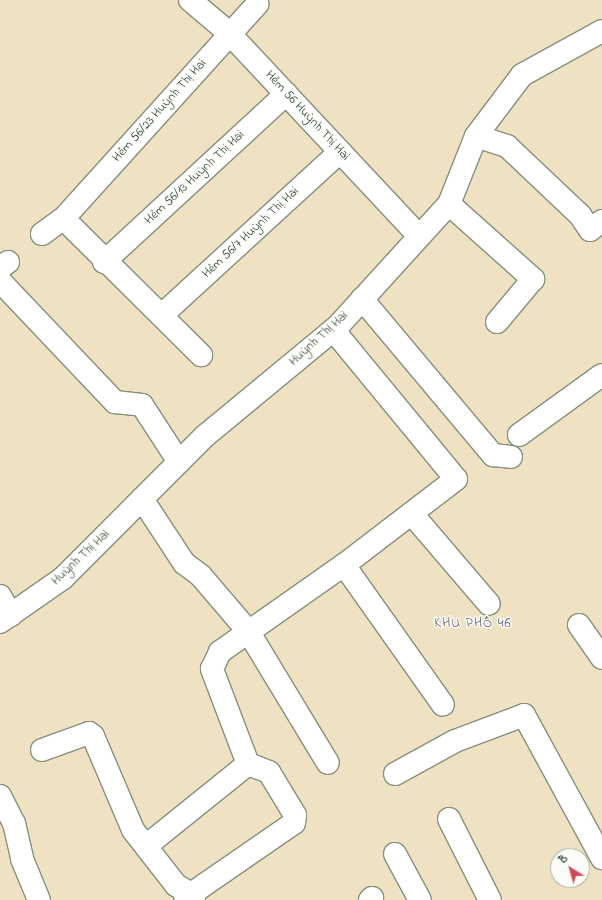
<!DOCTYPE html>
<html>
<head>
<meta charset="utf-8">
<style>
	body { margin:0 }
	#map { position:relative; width:602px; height:900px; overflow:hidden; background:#eee2c3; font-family:"Indie Flower",sans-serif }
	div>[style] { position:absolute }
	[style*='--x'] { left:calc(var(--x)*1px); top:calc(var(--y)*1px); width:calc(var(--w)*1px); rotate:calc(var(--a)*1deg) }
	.roads { filter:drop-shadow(1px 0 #86907c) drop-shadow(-1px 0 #86907c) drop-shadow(0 1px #86907c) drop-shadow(0 -1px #86907c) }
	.minor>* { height:22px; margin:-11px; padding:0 11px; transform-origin:11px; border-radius:11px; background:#fff }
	span { translate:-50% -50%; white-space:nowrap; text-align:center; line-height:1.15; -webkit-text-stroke:3px #fdfcf7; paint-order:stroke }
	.street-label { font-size:13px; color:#1f3d34 }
	.neighbourhood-label { font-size:14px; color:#5b626b; letter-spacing:1px }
	.north { position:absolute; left:550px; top:848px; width:40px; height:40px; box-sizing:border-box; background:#fdfcf7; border:1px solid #a4b0a9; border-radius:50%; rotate:323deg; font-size:11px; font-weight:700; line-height:16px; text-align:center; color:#1f3d34 }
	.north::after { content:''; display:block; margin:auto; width:14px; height:18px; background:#d1495b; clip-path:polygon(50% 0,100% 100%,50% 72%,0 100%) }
</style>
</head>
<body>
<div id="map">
	<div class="roads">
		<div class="minor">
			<div style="--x:190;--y:0;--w:51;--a:40.2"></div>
			<div style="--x:229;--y:33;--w:278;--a:46.9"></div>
			<div style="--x:476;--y:136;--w:33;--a:18"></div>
			<div style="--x:507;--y:146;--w:100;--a:43.4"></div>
			<div style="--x:580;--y:215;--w:18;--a:56"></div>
			<div style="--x:590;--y:230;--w:15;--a:-37"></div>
			<div style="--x:449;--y:204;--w:113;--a:41.8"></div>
			<div style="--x:533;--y:279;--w:56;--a:129.9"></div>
			<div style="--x:72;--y:227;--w:182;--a:44.8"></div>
			<div style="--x:42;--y:234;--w:26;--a:-36"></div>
			<div style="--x:63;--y:219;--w:290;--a:-47.9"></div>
			<div style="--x:104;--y:262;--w:248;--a:-42.7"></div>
			<div style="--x:0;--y:268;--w:10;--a:-37"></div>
			<div style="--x:0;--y:281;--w:167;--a:46.5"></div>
			<div style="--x:115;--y:402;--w:27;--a:6"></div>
			<div style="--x:142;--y:405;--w:68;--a:57"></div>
			<div style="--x:362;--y:299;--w:204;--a:50"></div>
			<div style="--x:493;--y:455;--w:18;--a:6"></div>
			<div style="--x:163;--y:314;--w:240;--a:-42.5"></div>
			<div style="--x:519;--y:435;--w:102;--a:-35.9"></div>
			<div style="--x:142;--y:499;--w:77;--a:56.7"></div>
			<div style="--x:184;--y:563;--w:21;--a:37"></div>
			<div style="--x:201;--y:576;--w:72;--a:49.5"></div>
			<div style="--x:248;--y:631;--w:154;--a:58.8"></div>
			<div style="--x:412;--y:514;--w:118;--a:49.5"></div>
			<div style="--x:344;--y:565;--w:171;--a:54.7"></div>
			<div style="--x:0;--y:596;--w:22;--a:60"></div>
			<div style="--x:0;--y:622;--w:77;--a:-34.9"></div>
			<div style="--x:63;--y:578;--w:201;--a:-45"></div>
			<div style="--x:205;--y:436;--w:173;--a:-39.6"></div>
			<div style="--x:338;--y:326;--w:165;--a:-47.7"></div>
			<div style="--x:449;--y:204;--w:73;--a:-68.3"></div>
			<div style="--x:476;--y:136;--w:76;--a:-53"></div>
			<div style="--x:522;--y:75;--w:91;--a:-28.8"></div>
			<div style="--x:579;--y:625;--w:40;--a:55.1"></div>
			<div style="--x:42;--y:750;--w:50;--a:-19.9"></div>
			<div style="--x:89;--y:733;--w:5;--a:37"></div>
			<div style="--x:93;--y:736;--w:102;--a:66.9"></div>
			<div style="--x:133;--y:830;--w:70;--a:52"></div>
			<div style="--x:176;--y:885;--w:17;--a:31"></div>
			<div style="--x:191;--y:894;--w:8;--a:135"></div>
			<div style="--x:395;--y:774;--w:68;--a:-28.8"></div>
			<div style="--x:455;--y:741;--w:74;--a:-20.6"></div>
			<div style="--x:524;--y:715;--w:163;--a:61.4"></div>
			<div style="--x:0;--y:796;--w:30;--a:63"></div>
			<div style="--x:14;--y:823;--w:37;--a:77"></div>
			<div style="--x:22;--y:859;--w:44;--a:67.5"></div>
			<div style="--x:449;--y:819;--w:91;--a:63.2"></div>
			<div style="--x:146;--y:846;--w:131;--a:-38.8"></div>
			<div style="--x:248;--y:764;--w:102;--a:-110.8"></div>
			<div style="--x:212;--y:669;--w:19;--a:-65"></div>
			<div style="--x:220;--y:652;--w:151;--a:-35.1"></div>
			<div style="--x:344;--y:565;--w:141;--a:-37.5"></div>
			<div style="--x:456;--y:479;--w:193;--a:-129.5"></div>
			<div style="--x:395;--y:854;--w:52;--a:61.5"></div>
			<div style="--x:194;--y:900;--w:7;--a:-117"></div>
			<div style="--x:191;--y:894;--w:125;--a:-34.6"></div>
			<div style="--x:294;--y:823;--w:8;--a:-83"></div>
			<div style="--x:295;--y:815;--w:50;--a:-121.2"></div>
			<div style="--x:269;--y:772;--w:22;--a:-159"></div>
			<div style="--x:370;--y:900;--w:3;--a:-45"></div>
		</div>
	</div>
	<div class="street-label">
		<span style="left:160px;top:111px;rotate:-48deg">Hẻm 56/23 Huỳnh Thị Hai</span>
		<span style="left:307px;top:116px;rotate:47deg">Hẻm 56 Huỳnh Thị Hai</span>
		<span style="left:195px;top:178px;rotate:-43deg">Hẻm 56/13 Huỳnh Thị Hai</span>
		<span style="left:251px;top:233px;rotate:-43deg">Hẻm 56/7 Huỳnh Thị Hai</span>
		<span style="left:319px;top:339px;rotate:-42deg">Huỳnh Thị Hai</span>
		<span style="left:81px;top:558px;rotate:-43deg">Huỳnh Thị Hai</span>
	</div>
	<div class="neighbourhood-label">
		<span style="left:473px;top:624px">KHU PHỐ 46</span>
	</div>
	<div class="north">B</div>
</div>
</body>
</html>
